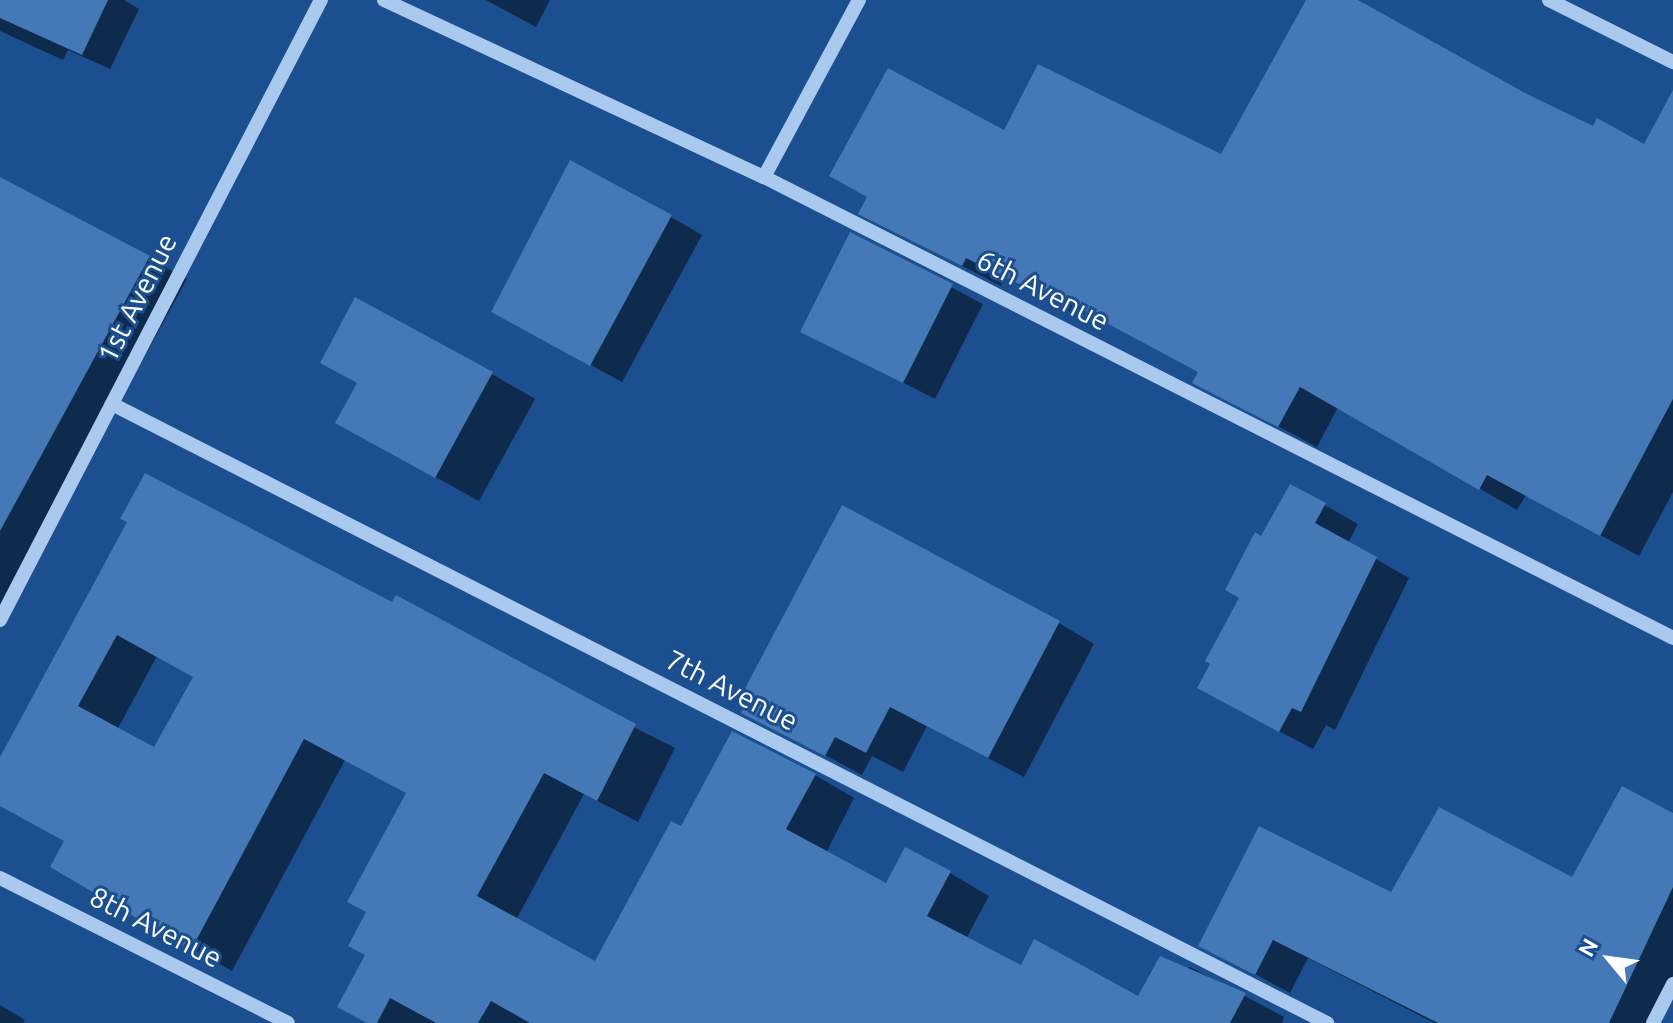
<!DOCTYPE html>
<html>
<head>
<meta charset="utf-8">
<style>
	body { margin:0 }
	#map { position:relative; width:1673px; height:1023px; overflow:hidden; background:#1b4f8f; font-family:Ubuntu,sans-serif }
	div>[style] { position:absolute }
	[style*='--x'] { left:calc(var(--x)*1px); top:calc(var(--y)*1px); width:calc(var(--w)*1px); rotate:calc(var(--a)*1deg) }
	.shadow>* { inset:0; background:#0007 }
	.building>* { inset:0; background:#4478b7 }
	.minor>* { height:14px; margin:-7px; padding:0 7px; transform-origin:7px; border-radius:7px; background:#a9c9ee }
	span { translate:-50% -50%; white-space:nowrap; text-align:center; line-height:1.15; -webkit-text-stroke:6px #1b4f8f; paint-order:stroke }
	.street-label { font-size:28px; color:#fff }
	.north { position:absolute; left:1569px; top:919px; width:80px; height:80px; -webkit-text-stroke:6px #1b4f8f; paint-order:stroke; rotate:299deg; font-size:22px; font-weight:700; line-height:32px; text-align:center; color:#fff }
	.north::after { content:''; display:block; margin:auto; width:28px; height:36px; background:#fff; clip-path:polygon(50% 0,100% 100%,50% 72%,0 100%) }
</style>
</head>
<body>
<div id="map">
	<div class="shadow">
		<div style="clip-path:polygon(0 0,124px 0,139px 9px,110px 69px,68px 50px,63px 60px,0 31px)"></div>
		<div style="clip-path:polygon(486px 0,550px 0,536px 27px)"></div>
		<div style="clip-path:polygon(1309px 0,1348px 0,1526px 96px,1594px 128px,1673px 156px,1673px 492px,1639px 556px,1526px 495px,1517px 510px,1338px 407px,1317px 447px,1195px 382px,1200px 372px,1082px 309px,1078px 316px,1005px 278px,1001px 286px,861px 213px,1005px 133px,1222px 157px)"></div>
		<div style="clip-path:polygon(0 179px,187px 279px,4px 613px,0 611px)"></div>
		<div style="clip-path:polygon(671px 217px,702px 235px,622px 382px,524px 329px)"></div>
		<div style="clip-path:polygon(851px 234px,983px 304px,935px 399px,803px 331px)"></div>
		<div style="clip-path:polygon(492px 374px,535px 399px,479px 501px,381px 447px)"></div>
		<div style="clip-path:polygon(1291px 486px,1358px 524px,1348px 543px,1409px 578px,1335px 730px,1326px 725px,1313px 749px,1233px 707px,1241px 597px,1262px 538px)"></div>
		<div style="clip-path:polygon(evenodd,129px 522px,393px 605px,675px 748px,638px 822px,584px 794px,516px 920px,596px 964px,682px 829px,815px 775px,854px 798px,826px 853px,887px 885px,950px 873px,989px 896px,967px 937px,1021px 967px,1139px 999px,1190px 967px,1284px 1017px,1282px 1023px,369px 1023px,368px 912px,408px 793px,345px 760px,232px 971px,147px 924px,149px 920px,66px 841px,0 805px,0 761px,129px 522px,157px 656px,195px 677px,155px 750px,117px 730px,157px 656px)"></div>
		<div style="clip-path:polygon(1059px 623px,1094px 644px,1024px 777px,927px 726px,903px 772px,872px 756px,862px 775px,744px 712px,751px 698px)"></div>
		<div style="clip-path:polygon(1673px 815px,1673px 985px,1653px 1023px,1434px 1023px,1308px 958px,1290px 993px,1201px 945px,1392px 894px,1573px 880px)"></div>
		<div style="clip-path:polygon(0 1005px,25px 1020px,23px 1023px,0 1023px)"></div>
	</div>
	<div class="building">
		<div style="clip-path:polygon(0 0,108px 0,82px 55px,0 18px)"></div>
		<div style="clip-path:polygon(1306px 0,1358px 0,1527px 94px,1593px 126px,1597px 118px,1644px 144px,1673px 90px,1673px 399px,1600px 536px,1487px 475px,1479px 490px,1300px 387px,1278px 427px,1192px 383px,1198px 372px,1043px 289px,1040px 295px,966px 258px,962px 266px,858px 214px,867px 197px,829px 176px,888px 68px,1004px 130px,1038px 64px,1221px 154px)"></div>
		<div style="clip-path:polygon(570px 160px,672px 215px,590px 366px,491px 312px)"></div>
		<div style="clip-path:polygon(0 177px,150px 256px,0 531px)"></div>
		<div style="clip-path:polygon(850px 232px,953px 284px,903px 383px,800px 332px)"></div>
		<div style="clip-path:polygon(355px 297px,493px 372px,435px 478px,335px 423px,357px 383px,320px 363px)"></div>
		<div style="clip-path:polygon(evenodd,145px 473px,392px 602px,396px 595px,636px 724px,597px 801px,544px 773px,477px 896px,595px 961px,671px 821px,681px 826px,732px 731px,816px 774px,786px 829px,886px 883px,905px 847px,951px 871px,927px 916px,1021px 965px,1034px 939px,1138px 996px,1160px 956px,1246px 993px,1230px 1023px,530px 1023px,491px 1001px,478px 1023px,436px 1023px,390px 998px,377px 1023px,367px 1023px,337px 1007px,365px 955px,348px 946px,366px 912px,347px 902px,406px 793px,304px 739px,191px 950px,50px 867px,64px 841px,0 806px,0 757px,127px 522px,120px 519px,145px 473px,117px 635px,193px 677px,154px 747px,78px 706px,117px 635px)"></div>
		<div style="clip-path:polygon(1290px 484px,1326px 503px,1315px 523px,1377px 557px,1301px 712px,1292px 708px,1279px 732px,1197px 688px,1210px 664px,1205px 661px,1239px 598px,1225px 590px,1255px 532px,1261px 536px)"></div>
		<div style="clip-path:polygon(842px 505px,1060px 621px,988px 758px,890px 707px,866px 753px,835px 737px,825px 756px,741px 713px,749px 698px,742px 694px)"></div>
		<div style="clip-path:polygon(1622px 786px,1673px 813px,1673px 887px,1609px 1023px,1438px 1023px,1273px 940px,1255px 975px,1198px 946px,1259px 826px,1391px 892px,1439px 807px,1572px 877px)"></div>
	</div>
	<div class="minor">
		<div style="--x:384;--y:0;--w:419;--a:25"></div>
		<div style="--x:764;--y:177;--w:1019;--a:26.89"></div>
		<div style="--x:1549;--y:0;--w:139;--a:26.6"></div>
		<div style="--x:764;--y:177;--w:201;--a:-61.8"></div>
		<div style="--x:112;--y:404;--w:1364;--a:27"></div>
		<div style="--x:0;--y:620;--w:698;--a:-62.63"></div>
		<div style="--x:0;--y:878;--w:322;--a:26.7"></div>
		<div style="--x:1653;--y:1023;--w:44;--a:-62.9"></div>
	</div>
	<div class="street-label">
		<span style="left:1043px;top:290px;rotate:27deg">6th Avenue</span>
		<span style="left:137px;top:298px;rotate:-63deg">1st Avenue</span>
		<span style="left:732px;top:690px;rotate:27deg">7th Avenue</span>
		<span style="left:156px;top:927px;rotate:27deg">8th Avenue</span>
	</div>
	<div class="north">N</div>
</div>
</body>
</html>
